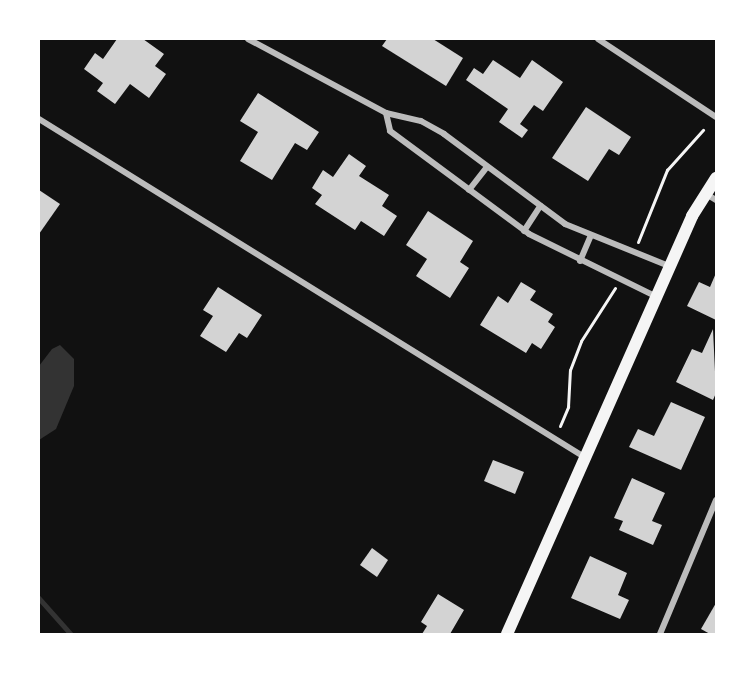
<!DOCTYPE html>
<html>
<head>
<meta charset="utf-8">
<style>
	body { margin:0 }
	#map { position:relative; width:755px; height:673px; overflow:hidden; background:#111; font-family:"Titillium Web",sans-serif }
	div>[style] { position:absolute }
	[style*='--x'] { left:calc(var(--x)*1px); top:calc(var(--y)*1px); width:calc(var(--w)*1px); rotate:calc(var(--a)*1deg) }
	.water>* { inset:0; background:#333 }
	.stream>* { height:4.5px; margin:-2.25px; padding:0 2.25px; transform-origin:2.25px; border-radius:2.25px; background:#333 }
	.building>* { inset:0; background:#d3d3d3 }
	.path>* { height:3px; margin:-1.5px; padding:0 1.5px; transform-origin:1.5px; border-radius:1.5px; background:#f5f5f5 }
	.minor>* { height:6px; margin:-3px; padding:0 3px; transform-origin:3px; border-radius:3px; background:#bcbcbc }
	.secondary>* { height:12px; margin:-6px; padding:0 6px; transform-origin:6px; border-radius:6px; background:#f5f5f5 }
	span { translate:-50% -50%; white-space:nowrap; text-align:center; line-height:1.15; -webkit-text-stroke:5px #fff; paint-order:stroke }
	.frame { position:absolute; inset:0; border:40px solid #fff; pointer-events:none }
</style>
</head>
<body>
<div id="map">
	<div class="water">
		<div style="clip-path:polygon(60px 345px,74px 359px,74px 386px,56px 429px,39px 440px,39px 366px,52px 349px)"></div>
	</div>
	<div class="stream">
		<div style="--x:39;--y:598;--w:48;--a:48.4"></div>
	</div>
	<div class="building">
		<div style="clip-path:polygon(117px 39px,143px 39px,164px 54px,155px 66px,166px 74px,149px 98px,130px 84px,115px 104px,97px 91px,103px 83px,84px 69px,95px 53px,103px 59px)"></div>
		<div style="clip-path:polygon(387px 39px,433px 39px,463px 58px,446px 86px,382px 46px)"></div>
		<div style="clip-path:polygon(493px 60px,520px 78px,532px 60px,563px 82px,543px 111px,534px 105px,520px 124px,528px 130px,522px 138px,499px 122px,508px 109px,466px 80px,474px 68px,483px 74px)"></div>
		<div style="clip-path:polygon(258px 93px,319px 132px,307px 150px,295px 143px,272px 180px,240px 161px,258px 132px,240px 121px)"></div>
		<div style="clip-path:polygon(586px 107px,631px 137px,619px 155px,609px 149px,588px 181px,552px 158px)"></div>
		<div style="clip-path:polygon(349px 154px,366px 166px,359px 176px,389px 195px,382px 206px,397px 216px,384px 236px,361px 221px,355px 230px,315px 204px,322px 195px,312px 188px,323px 170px,333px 177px)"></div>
		<div style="clip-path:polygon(39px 190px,60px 204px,39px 234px)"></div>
		<div style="clip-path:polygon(428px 211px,473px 241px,460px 262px,469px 268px,450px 298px,416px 276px,427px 259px,406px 245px)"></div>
		<div style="clip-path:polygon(716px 273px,716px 320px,687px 306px,699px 282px,710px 287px)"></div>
		<div style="clip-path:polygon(521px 282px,536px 291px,530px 300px,553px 314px,548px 322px,555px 327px,541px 349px,532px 343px,526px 353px,480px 325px,498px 296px,508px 303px)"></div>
		<div style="clip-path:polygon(218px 287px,262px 315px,247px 338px,239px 333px,226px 352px,200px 336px,213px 316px,203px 310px)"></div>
		<div style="clip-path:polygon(713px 329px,716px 393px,713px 400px,676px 382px,692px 349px,702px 353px)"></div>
		<div style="clip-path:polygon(671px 402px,705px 417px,681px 470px,629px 447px,638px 429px,654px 436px)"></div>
		<div style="clip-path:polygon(493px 460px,524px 472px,515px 494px,484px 481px)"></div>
		<div style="clip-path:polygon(632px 478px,665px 493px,652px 521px,662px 525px,653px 545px,619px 530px,623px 521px,614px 518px)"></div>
		<div style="clip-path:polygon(372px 548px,388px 560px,377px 577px,360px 565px)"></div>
		<div style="clip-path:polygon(590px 556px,627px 573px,618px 595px,629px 600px,620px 619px,571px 598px)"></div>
		<div style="clip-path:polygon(438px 594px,464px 610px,450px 634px,422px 634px,427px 626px,421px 622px)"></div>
		<div style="clip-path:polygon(716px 603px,716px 634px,710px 634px,701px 629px)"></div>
	</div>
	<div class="path">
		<div style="--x:638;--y:242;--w:78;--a:-68.1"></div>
		<div style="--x:667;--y:170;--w:54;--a:-48"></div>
		<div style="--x:560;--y:426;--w:21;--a:-67"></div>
		<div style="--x:568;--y:407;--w:37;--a:-87"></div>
		<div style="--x:570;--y:370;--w:31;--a:-69"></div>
		<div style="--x:581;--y:341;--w:63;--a:-57.3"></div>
	</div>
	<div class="minor">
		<div style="--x:248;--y:39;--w:157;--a:28.2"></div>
		<div style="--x:386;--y:113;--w:36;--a:13"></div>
		<div style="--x:421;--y:121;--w:26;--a:29"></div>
		<div style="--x:444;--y:134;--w:151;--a:36.6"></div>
		<div style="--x:565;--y:224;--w:112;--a:22"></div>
		<div style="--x:598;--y:39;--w:141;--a:33.5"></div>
		<div style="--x:386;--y:113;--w:18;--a:77"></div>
		<div style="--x:390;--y:131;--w:173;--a:36.5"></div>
		<div style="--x:529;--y:234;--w:143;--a:26.2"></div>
		<div style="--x:39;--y:119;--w:644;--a:31.79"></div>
		<div style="--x:469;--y:190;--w:29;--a:-52"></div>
		<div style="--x:706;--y:194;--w:12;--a:31"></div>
		<div style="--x:524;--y:231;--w:30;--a:-57"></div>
		<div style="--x:580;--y:261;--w:28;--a:-67"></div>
		<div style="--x:660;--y:634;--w:145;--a:-67.3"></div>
	</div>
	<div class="secondary">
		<div style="--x:507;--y:634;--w:457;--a:-66.1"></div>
		<div style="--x:692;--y:216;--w:45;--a:-57.7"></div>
	</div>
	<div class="frame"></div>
</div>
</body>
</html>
